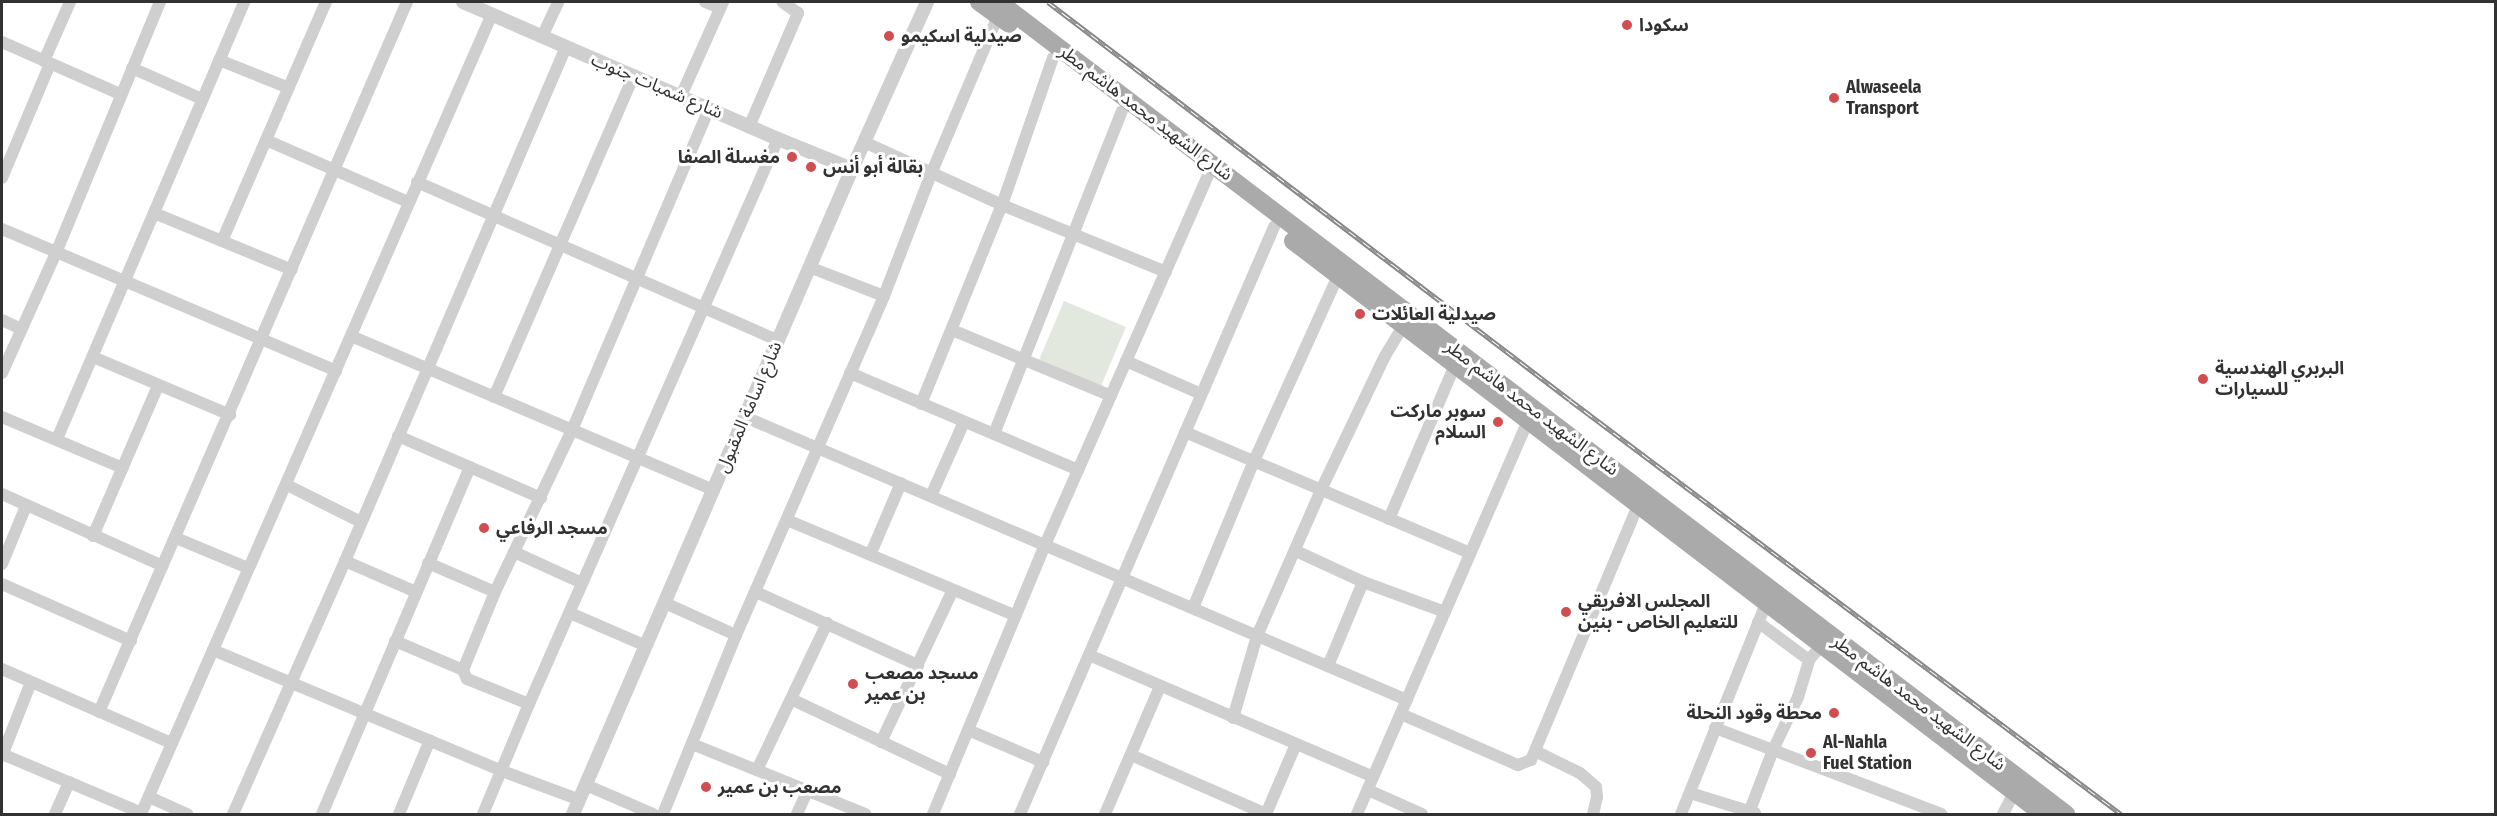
<!DOCTYPE html>
<html>
<head>
<meta charset="utf-8">
<style>
	body { margin:0 }
	#map { position:relative; width:2497px; height:816px; overflow:hidden; background:#fff; font-family:"Fira Sans Condensed","Noto Sans Arabic",sans-serif }
	div>[style] { position:absolute }
	[style*='--x'] { left:calc(var(--x)*1px); top:calc(var(--y)*1px); width:calc(var(--w)*1px); rotate:calc(var(--a)*1deg) }
	.green>* { inset:0; background:#e2e8dd }
	.minor>* { height:12px; margin:-6px; padding:0 6px; transform-origin:6px; border-radius:6px; background:#cfcfcf }
	.tertiary>* { height:14px; margin:-7px; padding:0 7px; transform-origin:7px; border-radius:7px; background:#cfcfcf }
	.primary>* { height:18px; margin:-9px; padding:0 9px; transform-origin:9px; border-radius:9px; background:#aaa }
	.rail>* { height:5px; margin-top:-2.5px; transform-origin:0; background:repeating-linear-gradient(90deg,#fff 0 9px,#878787 0 18px); box-sizing:border-box; border-block:2px solid #878787 }
	.dots>* { width:16px; height:16px; translate:-50% -50%; box-sizing:border-box; border:3px solid #fff; border-radius:50% }
	span { translate:-50% -50%; white-space:nowrap; text-align:center; line-height:1.15; -webkit-text-stroke:6px #fff; paint-order:stroke }
	.poi-label { font-size:18px; color:#323232; font-weight:700 }
	.left { translate:0 -50%; text-align:left }
	.right { translate:-100% -50%; text-align:right }
	.street-label { font-size:18px; color:#323232 }
	.frame { position:absolute; inset:0; border:3px solid #323232; pointer-events:none }
</style>
</head>
<body>
<div id="map">
	<div class="green">
		<div style="clip-path:polygon(1064px 301px,1126px 327px,1101px 386px,1039px 360px)"></div>
	</div>
	<div class="minor">
		<div style="--x:705;--y:2;--w:16;--a:22"></div>
		<div style="--x:542;--y:37;--w:38;--a:-65"></div>
		<div style="--x:2;--y:42;--w:129;--a:23.8"></div>
		<div style="--x:219;--y:60;--w:75;--a:21.8"></div>
		<div style="--x:44;--y:61;--w:64;--a:-66.2"></div>
		<div style="--x:132;--y:68;--w:77;--a:23.9"></div>
		<div style="--x:681;--y:96;--w:103;--a:-65.9"></div>
		<div style="--x:749;--y:127;--w:124;--a:-66.7"></div>
		<div style="--x:798;--y:13;--w:19;--a:-145"></div>
		<div style="--x:266;--y:140;--w:155;--a:23.6"></div>
		<div style="--x:864;--y:142;--w:152;--a:24.5"></div>
		<div style="--x:1002;--y:205;--w:177;--a:22.2"></div>
		<div style="--x:2;--y:178;--w:124;--a:-67.2"></div>
		<div style="--x:417;--y:182;--w:393;--a:23.7"></div>
		<div style="--x:154;--y:213;--w:149;--a:22.4"></div>
		<div style="--x:2;--y:229;--w:363;--a:23"></div>
		<div style="--x:222;--y:241;--w:261;--a:-66.5"></div>
		<div style="--x:809;--y:267;--w:80;--a:21.1"></div>
		<div style="--x:2;--y:320;--w:21;--a:25"></div>
		<div style="--x:952;--y:330;--w:172;--a:22.5"></div>
		<div style="--x:351;--y:336;--w:394;--a:23"></div>
		<div style="--x:93;--y:357;--w:149;--a:22.9"></div>
		<div style="--x:1126;--y:361;--w:82;--a:23.7"></div>
		<div style="--x:2;--y:373;--w:132;--a:-65.8"></div>
		<div style="--x:56;--y:253;--w:272;--a:-67.5"></div>
		<div style="--x:850;--y:373;--w:248;--a:23"></div>
		<div style="--x:494;--y:397;--w:351;--a:-66.5"></div>
		<div style="--x:921;--y:404;--w:215;--a:-67.9"></div>
		<div style="--x:1002;--y:205;--w:156;--a:-70.9"></div>
		<div style="--x:2;--y:417;--w:131;--a:22.9"></div>
		<div style="--x:745;--y:417;--w:720;--a:23.15"></div>
		<div style="--x:1185;--y:432;--w:310;--a:23"></div>
		<div style="--x:994;--y:434;--w:347;--a:-68.4"></div>
		<div style="--x:398;--y:436;--w:156;--a:23.4"></div>
		<div style="--x:57;--y:439;--w:475;--a:-66.8"></div>
		<div style="--x:287;--y:485;--w:83;--a:26.6"></div>
		<div style="--x:2;--y:494;--w:176;--a:24.1"></div>
		<div style="--x:931;--y:496;--w:81;--a:-66"></div>
		<div style="--x:1389;--y:519;--w:168;--a:-66.8"></div>
		<div style="--x:787;--y:520;--w:248;--a:22.7"></div>
		<div style="--x:93;--y:536;--w:163;--a:-66.6"></div>
		<div style="--x:176;--y:538;--w:78;--a:22.6"></div>
		<div style="--x:1296;--y:551;--w:74;--a:24.8"></div>
		<div style="--x:1363;--y:582;--w:87;--a:20.1"></div>
		<div style="--x:514;--y:552;--w:75;--a:24.5"></div>
		<div style="--x:871;--y:553;--w:76;--a:-66.8"></div>
		<div style="--x:345;--y:561;--w:77;--a:23.6"></div>
		<div style="--x:428;--y:563;--w:73;--a:23.4"></div>
		<div style="--x:2;--y:564;--w:63;--a:-67.5"></div>
		<div style="--x:2;--y:584;--w:141;--a:23.8"></div>
		<div style="--x:756;--y:592;--w:178;--a:24.3"></div>
		<div style="--x:665;--y:603;--w:78;--a:24.3"></div>
		<div style="--x:1193;--y:608;--w:159;--a:-67.5"></div>
		<div style="--x:1254;--y:461;--w:203;--a:-65.6"></div>
		<div style="--x:570;--y:613;--w:83;--a:23.5"></div>
		<div style="--x:1758;--y:622;--w:64;--a:36.7"></div>
		<div style="--x:395;--y:641;--w:74;--a:23.1"></div>
		<div style="--x:213;--y:650;--w:313;--a:22.7"></div>
		<div style="--x:502;--y:771;--w:83;--a:20.4"></div>
		<div style="--x:1089;--y:655;--w:309;--a:23.2"></div>
		<div style="--x:1328;--y:666;--w:91;--a:-67.4"></div>
		<div style="--x:2;--y:669;--w:184;--a:23.6"></div>
		<div style="--x:791;--y:699;--w:176;--a:25.3"></div>
		<div style="--x:529;--y:704;--w:67;--a:-158"></div>
		<div style="--x:467;--y:679;--w:10;--a:-114"></div>
		<div style="--x:463;--y:670;--w:84;--a:-67.7"></div>
		<div style="--x:495;--y:592;--w:179;--a:-64.6"></div>
		<div style="--x:572;--y:430;--w:349;--a:-66.9"></div>
		<div style="--x:99;--y:712;--w:774;--a:-66.55"></div>
		<div style="--x:1401;--y:714;--w:128;--a:23.6"></div>
		<div style="--x:1518;--y:765;--w:14;--a:-21"></div>
		<div style="--x:1531;--y:760;--w:276;--a:-67.2"></div>
		<div style="--x:1233;--y:718;--w:85;--a:-73.7"></div>
		<div style="--x:1257;--y:636;--w:159;--a:-66.3"></div>
		<div style="--x:1321;--y:490;--w:148;--a:-64.5"></div>
		<div style="--x:1385;--y:356;--w:35;--a:-59"></div>
		<div style="--x:1715;--y:728;--w:242;--a:20.8"></div>
		<div style="--x:968;--y:730;--w:82;--a:23.1"></div>
		<div style="--x:881;--y:742;--w:168;--a:-64.7"></div>
		<div style="--x:692;--y:744;--w:187;--a:22"></div>
		<div style="--x:1535;--y:751;--w:50;--a:26.1"></div>
		<div style="--x:1580;--y:773;--w:21;--a:41"></div>
		<div style="--x:1596;--y:787;--w:10;--a:84"></div>
		<div style="--x:1597;--y:797;--w:17;--a:103"></div>
		<div style="--x:2;--y:754;--w:152;--a:22.9"></div>
		<div style="--x:1131;--y:755;--w:147;--a:23.6"></div>
		<div style="--x:2;--y:756;--w:79;--a:-68.6"></div>
		<div style="--x:757;--y:770;--w:163;--a:-64.5"></div>
		<div style="--x:586;--y:785;--w:73;--a:23.4"></div>
		<div style="--x:1368;--y:790;--w:59;--a:24"></div>
		<div style="--x:1690;--y:793;--w:68;--a:17.1"></div>
		<div style="--x:149;--y:797;--w:42;--a:24.1"></div>
		<div style="--x:1750;--y:810;--w:64;--a:-69"></div>
		<div style="--x:1773;--y:750;--w:59;--a:-64.7"></div>
		<div style="--x:1798;--y:697;--w:39;--a:-73"></div>
		<div style="--x:1809;--y:660;--w:25;--a:-50"></div>
		<div style="--x:55;--y:814;--w:35;--a:-66"></div>
		<div style="--x:141;--y:814;--w:874;--a:-66.31"></div>
		<div style="--x:233;--y:814;--w:277;--a:-66.1"></div>
		<div style="--x:345;--y:561;--w:559;--a:-66.73"></div>
		<div style="--x:322;--y:814;--w:377;--a:-66.9"></div>
		<div style="--x:399;--y:814;--w:80;--a:-67.3"></div>
		<div style="--x:483;--y:814;--w:119;--a:-67.3"></div>
		<div style="--x:529;--y:704;--w:617;--a:-66.22"></div>
		<div style="--x:663;--y:814;--w:193;--a:-67.8"></div>
		<div style="--x:736;--y:635;--w:370;--a:-66.4"></div>
		<div style="--x:884;--y:296;--w:131;--a:-68.9"></div>
		<div style="--x:931;--y:174;--w:172;--a:-67"></div>
		<div style="--x:797;--y:814;--w:24;--a:-66"></div>
		<div style="--x:933;--y:814;--w:291;--a:-67.4"></div>
		<div style="--x:1045;--y:545;--w:403;--a:-66.2"></div>
		<div style="--x:1020;--y:814;--w:640;--a:-66.6"></div>
		<div style="--x:1105;--y:814;--w:139;--a:-66.7"></div>
		<div style="--x:1266;--y:814;--w:76;--a:-66.8"></div>
		<div style="--x:1357;--y:814;--w:429;--a:-66.5"></div>
		<div style="--x:1681;--y:814;--w:227;--a:-68"></div>
		<div style="--x:2003;--y:814;--w:31;--a:-63"></div>
	</div>
	<div class="tertiary">
		<div style="--x:463;--y:2;--w:344;--a:23.5"></div>
		<div style="--x:778;--y:139;--w:80;--a:22.1"></div>
		<div style="--x:573;--y:814;--w:703;--a:-66.61"></div>
		<div style="--x:852;--y:169;--w:183;--a:-65.8"></div>
	</div>
	<div class="primary">
		<div style="--x:979;--y:2;--w:37;--a:36"></div>
		<div style="--x:999;--y:2;--w:1341;--a:37.27"></div>
		<div style="--x:1293;--y:241;--w:944;--a:37.38"></div>
	</div>
	<div class="rail">
		<div style="--x:1048;--y:2;--w:656;--a:37.32"></div>
		<div style="--x:1570;--y:400;--w:689;--a:36.92"></div>
	</div>
	<div class="dots">
		<div style="left:1627px;top:25px;background:#d04d52"></div>
		<div style="left:889px;top:36px;background:#d04d52"></div>
		<div style="left:1834px;top:98px;background:#d04d52"></div>
		<div style="left:792px;top:157px;background:#d04d52"></div>
		<div style="left:811px;top:167px;background:#d04d52"></div>
		<div style="left:1360px;top:314px;background:#d04d52"></div>
		<div style="left:2203px;top:379px;background:#d04d52"></div>
		<div style="left:1498px;top:422px;background:#d04d52"></div>
		<div style="left:484px;top:528px;background:#d04d52"></div>
		<div style="left:1566px;top:612px;background:#d04d52"></div>
		<div style="left:853px;top:684px;background:#d04d52"></div>
		<div style="left:1834px;top:713px;background:#d04d52"></div>
		<div style="left:1811px;top:753px;background:#d04d52"></div>
		<div style="left:706px;top:787px;background:#d04d52"></div>
	</div>
	<div class="poi-label">
		<span class="left" style="left:1639px;top:25px">سكودا</span>
		<span class="left" style="left:901px;top:36px">صيدلية اسكيمو</span>
		<span class="left" style="left:1846px;top:98px">Alwaseela<br>Transport</span>
		<span class="right" style="left:780px;top:157px">مغسلة الصفا</span>
		<span class="left" style="left:823px;top:167px">بقالة أبو أنس</span>
		<span class="left" style="left:1372px;top:314px">صيدلية العائلات</span>
		<span class="left" style="left:2215px;top:379px">البربري الهندسية<br>للسيارات</span>
		<span class="right" style="left:1486px;top:422px">سوبر ماركت<br>السلام</span>
		<span class="left" style="left:496px;top:528px">مسجد الرفاعي</span>
		<span class="left" style="left:1578px;top:612px">المجلس الافريقي<br>للتعليم الخاص - بنين</span>
		<span class="left" style="left:865px;top:684px">مسجد مصعب<br>بن عمير</span>
		<span class="right" style="left:1822px;top:713px">محطة وقود النحلة</span>
		<span class="left" style="left:1823px;top:753px">Al-Nahla<br>Fuel Station</span>
		<span class="left" style="left:718px;top:787px">مصعب بن عمير</span>
	</div>
	<div class="street-label">
		<span style="left:657px;top:86px;rotate:23deg">شارع شمبات جنوب</span>
		<span style="left:1146px;top:113px;rotate:37deg">شارع الشهيد محمد هاشم مطر</span>
		<span style="left:749px;top:407px;rotate:-67deg">شارع اسامة المقبول</span>
		<span style="left:1532px;top:408px;rotate:37deg">شارع الشهيد محمد هاشم مطر</span>
		<span style="left:1919px;top:703px;rotate:37deg">شارع الشهيد محمد هاشم مطر</span>
	</div>
	<div class="frame"></div>
</div>
</body>
</html>
